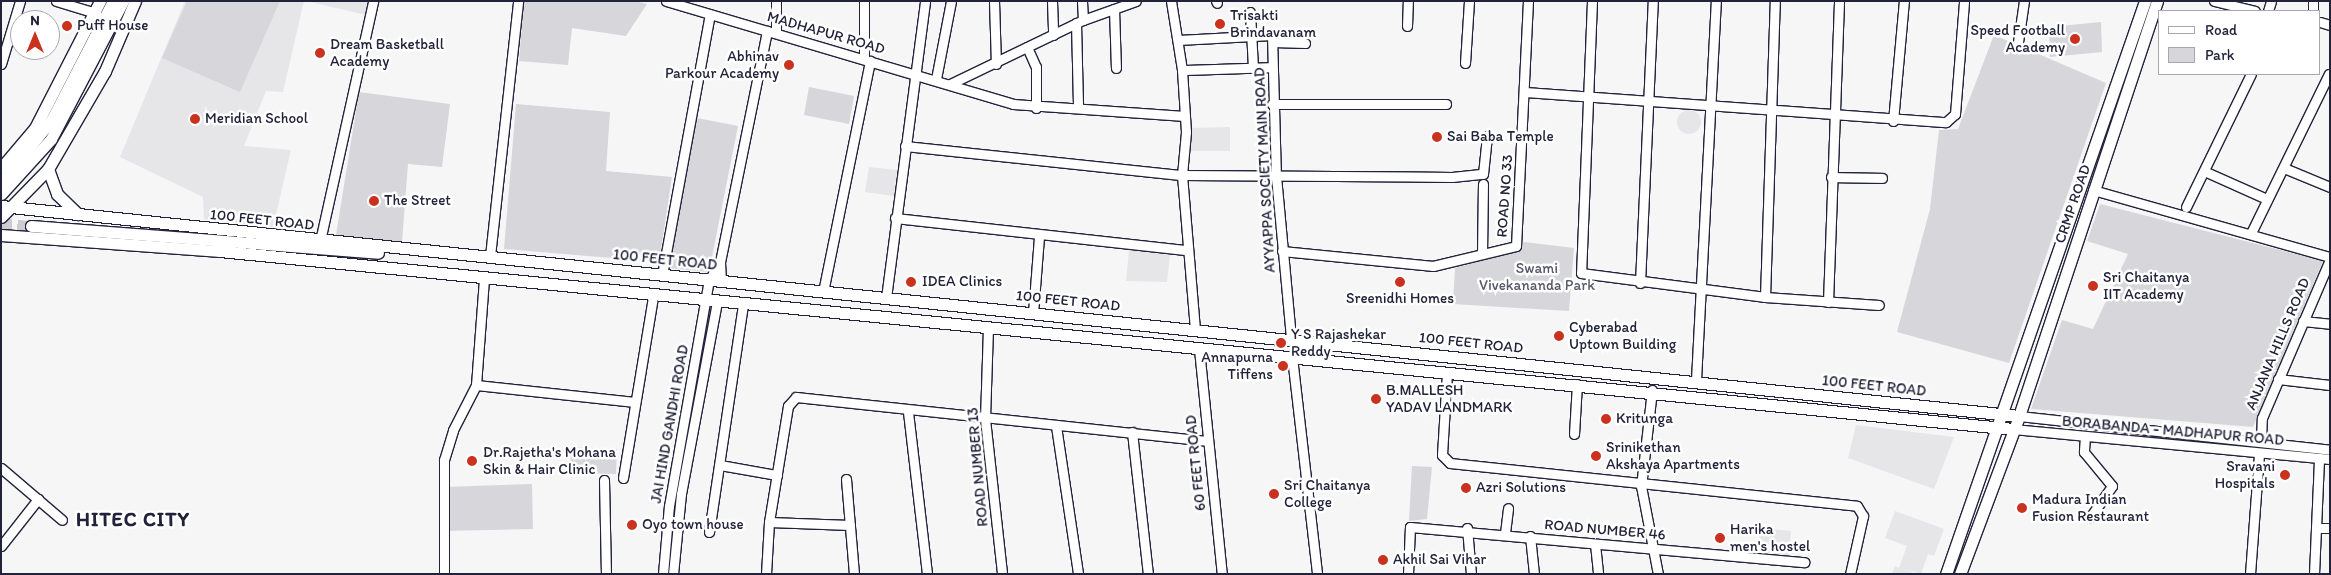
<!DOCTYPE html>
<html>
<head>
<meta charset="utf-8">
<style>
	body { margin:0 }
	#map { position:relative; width:2331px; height:575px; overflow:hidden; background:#f6f6f7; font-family:Itim,sans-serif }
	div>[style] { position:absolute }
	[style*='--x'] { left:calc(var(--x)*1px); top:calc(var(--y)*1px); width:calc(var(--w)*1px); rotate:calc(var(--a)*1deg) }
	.built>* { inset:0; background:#e6e6e9 }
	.round { border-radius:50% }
	.green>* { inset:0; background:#d7d7db }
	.major-tunnel>* { height:11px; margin-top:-5.5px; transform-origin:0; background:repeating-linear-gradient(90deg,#ccccd1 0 11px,transparent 0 16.5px) }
	.roads { filter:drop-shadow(1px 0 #22223b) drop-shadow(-1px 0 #22223b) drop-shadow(0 1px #22223b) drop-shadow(0 -1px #22223b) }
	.minor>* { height:9px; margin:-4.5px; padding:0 4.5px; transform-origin:4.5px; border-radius:4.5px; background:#fff }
	.major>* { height:11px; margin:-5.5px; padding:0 5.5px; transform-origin:5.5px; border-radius:5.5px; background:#fff }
	.dots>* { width:14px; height:14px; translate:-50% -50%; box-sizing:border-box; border:2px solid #fff; border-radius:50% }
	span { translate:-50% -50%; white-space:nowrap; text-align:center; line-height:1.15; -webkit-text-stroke:5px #fff; paint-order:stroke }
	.poi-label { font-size:15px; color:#22223b }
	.left { translate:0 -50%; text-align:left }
	.right { translate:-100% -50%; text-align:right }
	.street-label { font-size:15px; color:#22223b }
	.park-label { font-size:15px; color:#58586b }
	.district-label { font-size:20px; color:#22223b; font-weight:700; letter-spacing:1px }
	.frame { position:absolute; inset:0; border:2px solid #22223b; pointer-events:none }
	.legend { position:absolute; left:2158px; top:10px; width:162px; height:65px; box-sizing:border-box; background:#fff; border:1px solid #a7a7b1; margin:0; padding:6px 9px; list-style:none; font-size:15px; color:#22223b }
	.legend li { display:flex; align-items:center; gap:10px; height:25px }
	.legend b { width:25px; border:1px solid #a7a7b1 }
	.north { position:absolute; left:10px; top:10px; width:50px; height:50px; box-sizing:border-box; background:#fff; border:1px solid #a7a7b1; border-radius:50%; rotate:0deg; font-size:14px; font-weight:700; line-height:20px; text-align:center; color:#22223b }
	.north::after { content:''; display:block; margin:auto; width:18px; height:22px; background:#c8321e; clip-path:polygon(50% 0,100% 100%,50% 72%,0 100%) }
</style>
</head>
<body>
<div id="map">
	<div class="built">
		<div style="clip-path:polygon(185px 1px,304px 1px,283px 92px,266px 91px,244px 146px,291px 150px,273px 227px,204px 219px,203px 197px,120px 157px)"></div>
		<div style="clip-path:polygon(306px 1px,370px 1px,366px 15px)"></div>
		<div class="round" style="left:1677px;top:110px;width:24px;height:24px"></div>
		<div style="clip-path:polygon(1230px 127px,1230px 151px,1190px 151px,1190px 128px)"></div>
		<div style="clip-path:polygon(869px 167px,897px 170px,894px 196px,865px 192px)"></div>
		<div style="clip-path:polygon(1129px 250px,1170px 255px,1167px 282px,1126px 281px)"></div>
		<div style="clip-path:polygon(1856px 425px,1954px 437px,1934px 489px,1848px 458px)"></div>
		<div style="clip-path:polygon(1895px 511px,1944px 529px,1934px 556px,1928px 554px,1921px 574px,1904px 569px,1916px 574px,1892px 574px,1895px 566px,1899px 568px,1907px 546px,1885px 538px)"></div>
		<div style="clip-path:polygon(1760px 528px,1791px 531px,1789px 555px,1758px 552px)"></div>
	</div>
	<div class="green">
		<div style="clip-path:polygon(187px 1px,280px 1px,240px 92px,162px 58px)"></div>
		<div style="clip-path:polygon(524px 1px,634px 1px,647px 4px,626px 36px,572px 28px,568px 65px,519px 61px)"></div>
		<div style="clip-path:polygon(2101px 22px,2102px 52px,2050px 57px,2049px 27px)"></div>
		<div style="clip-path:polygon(1994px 35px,2106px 83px,2009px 363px,1897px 332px,1930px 209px,1939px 130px,1958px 129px)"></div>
		<div style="clip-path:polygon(809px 87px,854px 96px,849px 124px,804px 115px)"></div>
		<div style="clip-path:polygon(359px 92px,450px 104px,442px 167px,408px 164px,402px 242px,336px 235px)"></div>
		<div style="clip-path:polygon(516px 104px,610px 112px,606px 171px,672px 177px,659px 262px,504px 249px)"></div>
		<div style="clip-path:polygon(697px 118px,738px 126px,709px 272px,668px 268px)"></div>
		<div style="clip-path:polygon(2100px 204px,2323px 261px,2253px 427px,2031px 409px,2062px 320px,2093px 329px,2128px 254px,2087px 241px)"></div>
		<div style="clip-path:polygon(1524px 242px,1574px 248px,1569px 311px,1453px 304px,1455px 268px,1516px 251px)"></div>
		<div style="clip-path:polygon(571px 447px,617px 449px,616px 474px,570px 473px)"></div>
		<div style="clip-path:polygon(1412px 466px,1432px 467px,1427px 519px,1409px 521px)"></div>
		<div style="clip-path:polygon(532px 484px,533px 529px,444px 531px,443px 487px)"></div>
	</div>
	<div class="major-tunnel">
		<div style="--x:1;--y:223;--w:30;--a:6"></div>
	</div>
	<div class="roads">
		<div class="minor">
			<div style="--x:56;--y:1;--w:42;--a:16.7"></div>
			<div style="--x:666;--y:1;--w:362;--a:16.5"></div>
			<div style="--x:1013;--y:104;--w:172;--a:4"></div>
			<div style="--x:776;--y:1;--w:32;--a:90"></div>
			<div style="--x:864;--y:1;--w:57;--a:90"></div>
			<div style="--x:994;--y:1;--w:63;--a:88.2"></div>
			<div style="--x:1052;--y:1;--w:34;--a:88"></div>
			<div style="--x:1082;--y:1;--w:19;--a:87"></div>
			<div style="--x:1171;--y:1;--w:70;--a:80.9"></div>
			<div style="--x:1182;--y:70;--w:62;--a:86.3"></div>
			<div style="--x:1186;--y:132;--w:43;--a:95.3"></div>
			<div style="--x:1182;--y:175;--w:155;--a:85.2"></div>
			<div style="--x:1216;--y:1;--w:2;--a:63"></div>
			<div style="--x:1592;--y:1;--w:272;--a:92.3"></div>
			<div style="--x:1581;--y:273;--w:186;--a:7.4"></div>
			<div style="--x:1765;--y:297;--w:114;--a:4"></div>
			<div style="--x:2214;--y:1;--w:42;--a:13.7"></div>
			<div style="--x:1114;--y:9;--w:59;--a:88.1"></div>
			<div style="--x:2268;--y:11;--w:10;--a:-73"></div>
			<div style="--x:2313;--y:11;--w:10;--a:-90"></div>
			<div style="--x:1250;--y:12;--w:56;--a:86.9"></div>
			<div style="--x:2320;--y:22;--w:10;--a:17"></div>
			<div style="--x:1076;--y:23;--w:84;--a:88.6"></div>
			<div style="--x:1407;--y:26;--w:25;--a:-88"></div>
			<div style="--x:1178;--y:40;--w:94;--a:-3"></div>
			<div style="--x:1272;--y:35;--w:141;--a:88.4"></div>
			<div style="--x:1276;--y:176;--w:163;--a:84.7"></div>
			<div style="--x:1273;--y:42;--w:32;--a:2"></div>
			<div style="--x:2018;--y:42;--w:41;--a:-81.7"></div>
			<div style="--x:1027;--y:47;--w:22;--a:66"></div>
			<div style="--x:1036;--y:67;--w:41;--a:90"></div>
			<div style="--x:1465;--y:63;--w:62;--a:-86.3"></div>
			<div style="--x:1;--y:64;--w:66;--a:-73.2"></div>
			<div style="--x:1182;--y:70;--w:89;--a:-1.9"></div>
			<div style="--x:936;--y:79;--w:79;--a:-79.1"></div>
			<div style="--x:950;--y:84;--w:148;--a:-25.7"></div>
			<div style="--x:1083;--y:20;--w:56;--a:-19.7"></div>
			<div style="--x:1525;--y:92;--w:422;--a:4.1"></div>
			<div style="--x:1946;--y:122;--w:12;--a:-42"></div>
			<div style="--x:1955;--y:114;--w:113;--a:-85.4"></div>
			<div style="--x:1272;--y:104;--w:174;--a:0"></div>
			<div style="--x:1893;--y:121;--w:121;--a:-84.8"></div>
			<div style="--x:905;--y:146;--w:279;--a:6"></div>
			<div style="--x:1182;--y:175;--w:270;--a:0.4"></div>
			<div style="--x:1452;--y:177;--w:31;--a:-6"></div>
			<div style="--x:1483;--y:174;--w:38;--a:-84"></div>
			<div style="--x:2284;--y:168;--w:50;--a:22.4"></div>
			<div style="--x:2204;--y:171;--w:69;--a:24"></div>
			<div style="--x:1831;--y:177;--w:51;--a:1.1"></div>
			<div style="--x:2093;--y:190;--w:246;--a:15.8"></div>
			<div style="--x:2186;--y:207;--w:148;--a:-64"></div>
			<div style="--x:895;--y:218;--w:294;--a:6.3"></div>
			<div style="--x:2251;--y:233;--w:177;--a:-63.9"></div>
			<div style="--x:320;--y:241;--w:246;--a:-77.5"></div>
			<div style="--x:1282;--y:251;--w:152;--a:5.7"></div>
			<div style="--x:1433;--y:266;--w:85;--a:-13.5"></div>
			<div style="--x:1516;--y:246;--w:245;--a:-87.2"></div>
			<div style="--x:1482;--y:254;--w:70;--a:-89.2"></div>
			<div style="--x:490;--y:256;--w:257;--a:-83.7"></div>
			<div style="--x:720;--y:262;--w:236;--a:-78.5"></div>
			<div style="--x:662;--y:275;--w:265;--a:-79.6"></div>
			<div style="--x:1640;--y:283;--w:282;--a:-87.4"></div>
			<div style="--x:823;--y:292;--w:236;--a:-78.5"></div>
			<div style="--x:1765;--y:297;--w:296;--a:-88.1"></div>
			<div style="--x:886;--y:298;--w:300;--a:-82.5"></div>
			<div style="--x:1828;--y:302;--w:301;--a:-87.9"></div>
			<div style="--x:1033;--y:313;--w:77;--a:-85.5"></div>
			<div style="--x:2303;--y:321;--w:27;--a:6"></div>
			<div style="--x:988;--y:328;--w:91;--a:91.9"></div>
			<div style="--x:985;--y:419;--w:156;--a:83.7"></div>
			<div style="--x:1199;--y:349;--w:226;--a:84.2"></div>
			<div style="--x:1292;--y:357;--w:218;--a:83.4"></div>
			<div style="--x:1447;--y:373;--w:82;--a:93.5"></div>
			<div style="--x:1442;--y:455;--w:11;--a:45"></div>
			<div style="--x:1450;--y:463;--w:409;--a:6"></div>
			<div style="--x:1857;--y:506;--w:12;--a:59"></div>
			<div style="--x:1863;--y:516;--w:59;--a:102.6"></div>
			<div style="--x:2278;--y:379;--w:52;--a:6.6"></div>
			<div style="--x:1696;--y:380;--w:380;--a:-87"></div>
			<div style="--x:476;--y:385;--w:160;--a:6.1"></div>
			<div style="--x:1652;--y:390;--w:97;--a:96.5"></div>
			<div style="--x:1641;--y:486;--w:90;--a:79.1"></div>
			<div style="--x:908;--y:412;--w:163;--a:83.3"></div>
			<div style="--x:2019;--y:416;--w:313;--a:6.2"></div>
			<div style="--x:1056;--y:426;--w:150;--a:81.5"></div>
			<div style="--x:2013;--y:429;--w:318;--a:5.4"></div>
			<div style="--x:1132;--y:432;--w:143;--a:83.6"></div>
			<div style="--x:1574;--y:434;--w:50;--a:-86.6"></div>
			<div style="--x:2085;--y:436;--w:16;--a:94"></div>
			<div style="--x:2084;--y:452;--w:44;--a:50.5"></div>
			<div style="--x:2112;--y:486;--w:38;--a:125"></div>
			<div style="--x:2261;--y:442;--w:24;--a:-88"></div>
			<div style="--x:2262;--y:418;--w:173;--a:-66.8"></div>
			<div style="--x:720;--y:465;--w:58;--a:10"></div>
			<div style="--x:1;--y:468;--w:80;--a:40.4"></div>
			<div style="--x:623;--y:478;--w:184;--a:-80.6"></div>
			<div style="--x:846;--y:479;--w:95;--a:85.2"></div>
			<div style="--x:604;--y:480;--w:94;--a:88.8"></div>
			<div style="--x:769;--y:522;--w:81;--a:2.1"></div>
			<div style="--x:1467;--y:528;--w:46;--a:85"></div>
			<div style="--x:2316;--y:528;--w:14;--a:0"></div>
			<div style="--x:709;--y:532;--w:231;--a:-81.5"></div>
			<div style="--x:1505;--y:533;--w:25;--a:-83"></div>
			<div style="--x:1530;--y:536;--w:38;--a:84"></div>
			<div style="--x:1595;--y:544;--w:30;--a:84"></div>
			<div style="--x:1;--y:546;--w:60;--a:-51.8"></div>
			<div style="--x:444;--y:574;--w:114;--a:-90"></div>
			<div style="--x:444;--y:460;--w:31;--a:-73"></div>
			<div style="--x:453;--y:430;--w:51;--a:-62.9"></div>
			<div style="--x:476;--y:385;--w:106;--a:-85.7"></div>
			<div style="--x:663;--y:574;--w:68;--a:-85"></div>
			<div style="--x:669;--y:506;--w:230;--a:-80"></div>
			<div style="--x:709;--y:280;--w:21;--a:-59"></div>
			<div style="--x:720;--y:262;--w:19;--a:87"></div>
			<div style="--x:673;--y:574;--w:80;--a:-84.3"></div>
			<div style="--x:681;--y:494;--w:196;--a:-79.4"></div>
			<div style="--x:766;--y:574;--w:52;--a:-86.7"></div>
			<div style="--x:769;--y:522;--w:118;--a:-80.7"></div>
			<div style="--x:788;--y:406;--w:12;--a:-48"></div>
			<div style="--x:796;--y:397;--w:413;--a:6.1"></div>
			<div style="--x:1408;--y:574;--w:47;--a:-87.6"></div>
			<div style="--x:1410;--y:527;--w:396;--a:5.1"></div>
			<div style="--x:2250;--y:574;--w:121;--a:-85.7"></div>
			<div style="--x:2314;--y:574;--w:116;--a:-87.5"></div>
		</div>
		<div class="major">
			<div style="--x:1;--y:168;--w:52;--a:-49.6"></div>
			<div style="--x:35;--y:128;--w:143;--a:-62.9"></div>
			<div style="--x:48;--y:169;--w:27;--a:70"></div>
			<div style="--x:57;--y:194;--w:29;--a:44"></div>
			<div style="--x:1;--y:183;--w:82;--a:-51.4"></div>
			<div style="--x:52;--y:119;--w:133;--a:-62.7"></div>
			<div style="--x:1;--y:194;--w:74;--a:-47.7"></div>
			<div style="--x:51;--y:139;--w:156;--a:-62.4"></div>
			<div style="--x:1;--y:206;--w:2029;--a:5.94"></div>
			<div style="--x:1;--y:217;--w:67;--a:-45.6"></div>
			<div style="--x:48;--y:169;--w:113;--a:-59.8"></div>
			<div style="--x:105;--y:71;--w:76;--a:-66.8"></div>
			<div style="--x:31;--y:226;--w:348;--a:4.4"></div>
			<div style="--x:1;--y:235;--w:220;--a:4.2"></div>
			<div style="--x:220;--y:251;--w:1802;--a:5.67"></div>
			<div style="--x:1946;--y:574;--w:607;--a:-70.85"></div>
			<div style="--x:1960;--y:574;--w:169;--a:-69.5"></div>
			<div style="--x:2019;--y:416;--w:437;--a:-71.6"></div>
		</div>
	</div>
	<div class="dots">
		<div style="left:1220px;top:24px;background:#c8321e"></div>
		<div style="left:67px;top:26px;background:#c8321e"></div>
		<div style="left:2075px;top:39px;background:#c8321e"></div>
		<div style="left:320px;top:53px;background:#c8321e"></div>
		<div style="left:789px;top:65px;background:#c8321e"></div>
		<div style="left:195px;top:119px;background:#c8321e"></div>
		<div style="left:1437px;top:137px;background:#c8321e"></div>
		<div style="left:374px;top:201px;background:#c8321e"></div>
		<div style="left:911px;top:282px;background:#c8321e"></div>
		<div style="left:1400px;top:282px;background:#c8321e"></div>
		<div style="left:2093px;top:286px;background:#c8321e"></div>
		<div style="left:1559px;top:336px;background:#c8321e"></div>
		<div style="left:1281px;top:343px;background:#c8321e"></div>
		<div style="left:1283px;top:366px;background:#c8321e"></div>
		<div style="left:1376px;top:399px;background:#c8321e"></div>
		<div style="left:1606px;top:419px;background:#c8321e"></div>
		<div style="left:1596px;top:456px;background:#c8321e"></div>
		<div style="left:472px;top:461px;background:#c8321e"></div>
		<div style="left:2285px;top:475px;background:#c8321e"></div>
		<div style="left:1466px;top:488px;background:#c8321e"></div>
		<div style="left:1274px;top:494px;background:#c8321e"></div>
		<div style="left:2022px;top:508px;background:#c8321e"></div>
		<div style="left:632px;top:525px;background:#c8321e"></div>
		<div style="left:1720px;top:538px;background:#c8321e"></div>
		<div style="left:1383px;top:560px;background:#c8321e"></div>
	</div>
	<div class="poi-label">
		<span class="left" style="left:1230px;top:24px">Trisakti<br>Brindavanam</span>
		<span class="left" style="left:77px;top:26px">Puff House</span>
		<span class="right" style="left:2065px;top:39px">Speed Football<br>Academy</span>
		<span class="left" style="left:330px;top:53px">Dream Basketball<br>Academy</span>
		<span class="right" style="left:779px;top:65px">Abhinav<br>Parkour Academy</span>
		<span class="left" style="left:205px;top:119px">Meridian School</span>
		<span class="left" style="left:1447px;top:137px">Sai Baba Temple</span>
		<span class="left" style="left:384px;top:201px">The Street</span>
		<span class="left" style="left:2103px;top:286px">Sri Chaitanya<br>IIT Academy</span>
		<span class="left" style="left:922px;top:282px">IDEA Clinics</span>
		<span style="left:1400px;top:299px">Sreenidhi Homes</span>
		<span class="left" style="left:1569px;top:336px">Cyberabad<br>Uptown Building</span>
		<span class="left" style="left:1291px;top:343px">Y S Rajashekar<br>Reddy</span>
		<span class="right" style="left:1273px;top:366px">Annapurna<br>Tiffens</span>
		<span class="left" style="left:1386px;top:399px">B.MALLESH<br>YADAV LANDMARK</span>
		<span class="left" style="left:1616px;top:419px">Kritunga</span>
		<span class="left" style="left:1606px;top:456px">Srinikethan<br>Akshaya Apartments</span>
		<span class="left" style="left:483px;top:461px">Dr.Rajetha's Mohana<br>Skin &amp; Hair Clinic</span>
		<span class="right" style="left:2275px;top:475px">Sravani<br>Hospitals</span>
		<span class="left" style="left:1284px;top:494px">Sri Chaitanya<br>College</span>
		<span class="left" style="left:1476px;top:488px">Azri Solutions</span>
		<span class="left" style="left:2032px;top:508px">Madura Indian<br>Fusion Restaurant</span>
		<span class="left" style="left:642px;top:525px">Oyo town house</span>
		<span class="left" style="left:1730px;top:538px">Harika<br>men's hostel</span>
		<span class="left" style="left:1393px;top:560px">Akhil Sai Vihar</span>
	</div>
	<div class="street-label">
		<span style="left:826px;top:33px;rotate:16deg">MADHAPUR ROAD</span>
		<span style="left:1265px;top:170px;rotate:-93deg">AYYAPPA SOCIETY MAIN ROAD</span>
		<span style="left:1505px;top:196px;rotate:-86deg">ROAD NO 33</span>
		<span style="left:2073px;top:204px;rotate:-71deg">CRMP ROAD</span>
		<span style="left:262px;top:220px;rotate:6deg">100 FEET ROAD</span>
		<span style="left:665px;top:260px;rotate:6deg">100 FEET ROAD</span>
		<span style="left:1068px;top:301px;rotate:6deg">100 FEET ROAD</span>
		<span style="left:1471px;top:343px;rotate:6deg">100 FEET ROAD</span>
		<span style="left:2278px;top:344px;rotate:-67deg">ANJANA HILLS ROAD</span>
		<span style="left:1874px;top:386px;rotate:6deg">100 FEET ROAD</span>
		<span style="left:670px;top:424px;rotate:-80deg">JAI HIND GANDHI ROAD</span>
		<span style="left:2173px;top:431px;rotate:5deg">BORABANDA - MADHAPUR ROAD</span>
		<span style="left:1196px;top:463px;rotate:-96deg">60 FEET ROAD</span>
		<span style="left:978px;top:467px;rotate:-95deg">ROAD NUMBER 13</span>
		<span style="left:1605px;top:530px;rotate:5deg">ROAD NUMBER 46</span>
	</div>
	<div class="park-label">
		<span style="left:1537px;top:277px">Swami<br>Vivekananda Park</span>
	</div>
	<div class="district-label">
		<span style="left:133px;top:519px">HITEC CITY</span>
	</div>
	<div class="frame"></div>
	<ul class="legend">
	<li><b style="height:6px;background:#fff"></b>Road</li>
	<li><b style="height:14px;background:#d7d7db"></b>Park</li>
	</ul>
	<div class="north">N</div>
</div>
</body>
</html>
